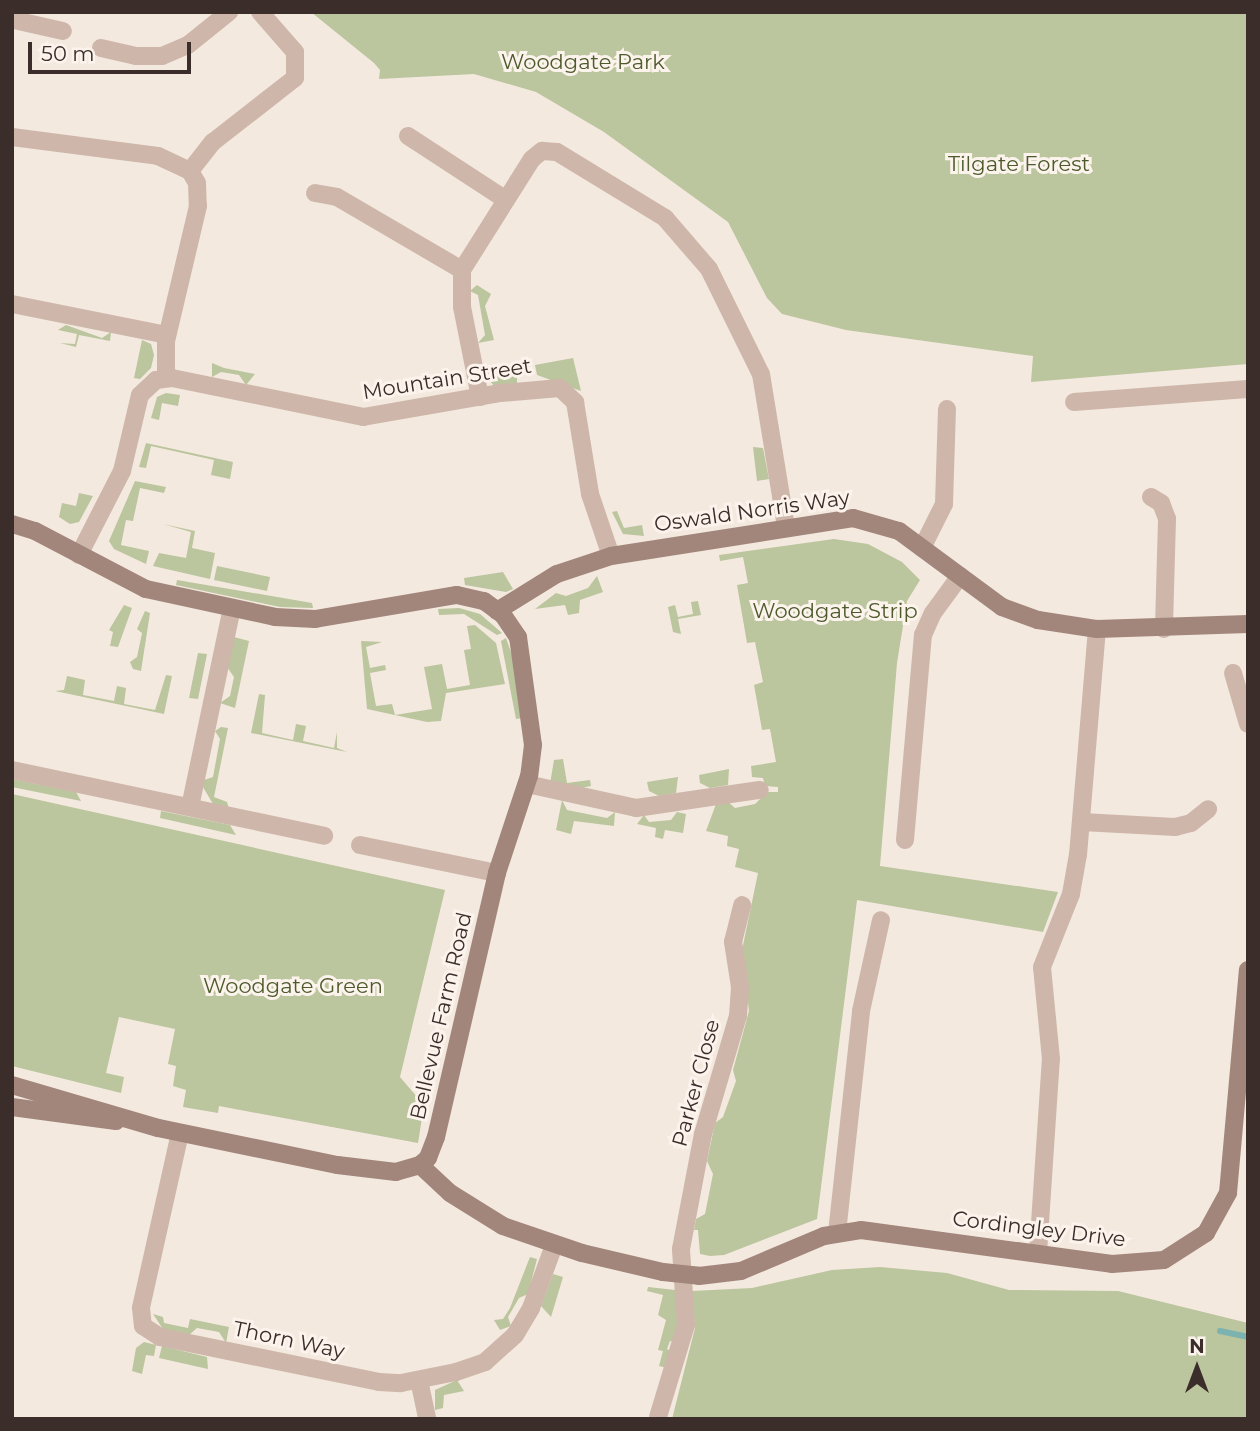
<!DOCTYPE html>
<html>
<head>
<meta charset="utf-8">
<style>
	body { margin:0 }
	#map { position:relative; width:1260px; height:1431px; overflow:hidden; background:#f4e9df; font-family:Montserrat,sans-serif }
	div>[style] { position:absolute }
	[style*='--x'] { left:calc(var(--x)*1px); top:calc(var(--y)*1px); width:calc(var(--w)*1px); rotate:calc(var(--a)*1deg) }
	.green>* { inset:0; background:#bbc59e }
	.stream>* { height:6px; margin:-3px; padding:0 3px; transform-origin:3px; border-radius:3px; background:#7cb3b1 }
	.street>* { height:18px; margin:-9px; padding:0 9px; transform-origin:9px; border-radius:9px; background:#ceb7aa }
	.secondary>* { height:18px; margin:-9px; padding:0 9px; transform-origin:9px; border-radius:9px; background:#a2867b }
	span { translate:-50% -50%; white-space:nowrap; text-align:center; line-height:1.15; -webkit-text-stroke:6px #fbf3ec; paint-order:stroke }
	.park-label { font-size:21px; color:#4d5b2c }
	.street-label { font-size:21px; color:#3b2e2a }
	.frame { position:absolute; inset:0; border:14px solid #3b2e2a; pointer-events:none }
	.north { position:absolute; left:1162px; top:1333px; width:70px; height:70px; -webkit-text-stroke:5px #fbf3ec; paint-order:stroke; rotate:0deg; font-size:19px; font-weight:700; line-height:28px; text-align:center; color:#3b2e2a }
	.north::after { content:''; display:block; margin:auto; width:24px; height:32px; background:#3b2e2a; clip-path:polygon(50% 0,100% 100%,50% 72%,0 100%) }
	.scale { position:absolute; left:28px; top:42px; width:163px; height:32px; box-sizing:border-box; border:4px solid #3b2e2a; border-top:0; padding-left:9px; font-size:21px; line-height:24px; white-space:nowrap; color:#3b2e2a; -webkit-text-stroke:5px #fbf3ec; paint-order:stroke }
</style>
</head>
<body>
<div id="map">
	<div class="green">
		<div style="clip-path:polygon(311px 12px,1248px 12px,1248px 364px,1031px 382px,1033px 356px,846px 330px,782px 314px,767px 298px,728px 222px,604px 132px,536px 92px,474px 74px,379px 79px,380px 70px,374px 63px)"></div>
		<div style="clip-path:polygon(477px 285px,491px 294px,485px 306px,494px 340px,478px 343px,485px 335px,478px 295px,470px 291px)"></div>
		<div style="clip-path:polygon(66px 325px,102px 338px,111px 332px,110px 341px,79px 335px,76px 347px,60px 343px,75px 344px,77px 334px,58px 330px)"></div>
		<div style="clip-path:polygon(142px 340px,151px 344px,154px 355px,151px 368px,140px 379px,134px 378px)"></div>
		<div style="clip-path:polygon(573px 358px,581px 391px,537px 375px,535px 365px)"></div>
		<div style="clip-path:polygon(212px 363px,224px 368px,255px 374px,246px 385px,239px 375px,221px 372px,212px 377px)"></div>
		<div style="clip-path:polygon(517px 367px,517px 383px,494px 386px,484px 373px)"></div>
		<div style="clip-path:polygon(166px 393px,180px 395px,178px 406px,162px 403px,159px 420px,151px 418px,157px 397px)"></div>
		<div style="clip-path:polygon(146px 443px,233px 462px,230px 479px,211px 475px,214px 460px,151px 446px,146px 468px,139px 467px)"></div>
		<div style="clip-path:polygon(753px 447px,763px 448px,769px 479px,757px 481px)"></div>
		<div style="clip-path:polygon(135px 481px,166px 487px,164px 493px,140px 488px,133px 521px,126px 520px,121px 545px,149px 551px,146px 564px,114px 549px,109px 541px)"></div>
		<div style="clip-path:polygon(79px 493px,93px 496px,79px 522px,70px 524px,59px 517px,62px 503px,76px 506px)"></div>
		<div style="clip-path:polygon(617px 511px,624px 528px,642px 525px,644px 536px,623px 534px,612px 512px)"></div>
		<div style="clip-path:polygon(163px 524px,195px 531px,192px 548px,215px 553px,210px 579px,153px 566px,159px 553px,186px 558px,191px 532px)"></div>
		<div style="clip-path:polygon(834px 539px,868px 544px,902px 562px,920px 580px,907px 601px,897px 663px,880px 866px,1058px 892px,1043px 932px,857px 900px,817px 1219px,724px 1255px,710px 1256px,700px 1254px,698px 1230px,694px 1230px,696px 1219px,705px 1214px,713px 1174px,707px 1161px,715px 1123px,723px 1117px,736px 1081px,733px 1070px,749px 1011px,742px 950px,758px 873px,735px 867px,739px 849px,727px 846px,728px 836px,706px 831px,716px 804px,727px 801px,735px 808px,755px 804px,767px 792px,778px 792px,778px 787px,765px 786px,763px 778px,752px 777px,751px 766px,776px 762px,770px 729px,762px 730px,754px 685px,763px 682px,755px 642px,747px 643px,737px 585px,748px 583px,743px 557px,720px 561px,719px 555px)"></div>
		<div style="clip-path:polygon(217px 566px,270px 577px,267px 591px,214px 580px)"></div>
		<div style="clip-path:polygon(503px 572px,513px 589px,506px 592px,465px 585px,464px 578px)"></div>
		<div style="clip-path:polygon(597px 576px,603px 592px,580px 600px,579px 613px,568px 615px,565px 605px,535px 609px,556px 593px,566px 596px,588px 588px)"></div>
		<div style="clip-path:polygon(177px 580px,312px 603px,313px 608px,280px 607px,176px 585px)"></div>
		<div style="clip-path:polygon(698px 601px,701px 615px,678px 619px,681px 634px,673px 632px,668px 607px,675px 605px,678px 617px,693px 614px,691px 602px)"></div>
		<div style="clip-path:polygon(124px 605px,132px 608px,118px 647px,110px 646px,113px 632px,109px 630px)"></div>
		<div style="clip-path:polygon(459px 608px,480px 614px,502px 633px,497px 635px,464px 614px,439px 615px,438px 609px)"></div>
		<div style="clip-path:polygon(145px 611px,150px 613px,141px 671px,133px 669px,130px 662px,137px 657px,142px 633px,137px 629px)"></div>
		<div style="clip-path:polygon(475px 625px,496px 643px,505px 684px,446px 693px,441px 721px,427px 722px,367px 709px,361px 641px,382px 642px,366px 647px,370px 668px,385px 665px,386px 670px,370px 673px,376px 706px,392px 704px,395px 715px,432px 709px,424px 667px,442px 664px,447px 689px,470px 685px,464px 650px,471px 649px,467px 626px)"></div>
		<div style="clip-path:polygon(234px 637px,249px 641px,235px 708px,220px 703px,230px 696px,234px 677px,227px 667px)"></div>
		<div style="clip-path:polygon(506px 638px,513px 658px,523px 718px,516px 719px,501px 641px)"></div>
		<div style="clip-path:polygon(198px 653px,207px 654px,198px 699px,189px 698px)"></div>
		<div style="clip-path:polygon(166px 675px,172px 676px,164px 714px,55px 691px,64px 690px,67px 676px,85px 680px,83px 695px,114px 701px,117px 686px,126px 688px,124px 704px,155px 710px)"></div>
		<div style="clip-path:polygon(259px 694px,265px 695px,262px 733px,293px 740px,296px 724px,306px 726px,303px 741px,334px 748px,337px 732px,337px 748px,347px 752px,251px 733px)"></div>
		<div style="clip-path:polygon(221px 727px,228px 728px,214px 797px,227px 802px,229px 809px,213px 804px,203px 787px,204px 780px,213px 777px,220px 739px,215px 731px)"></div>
		<div style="clip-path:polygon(563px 759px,567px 783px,590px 780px,591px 786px,575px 789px,550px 784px,554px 760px)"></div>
		<div style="clip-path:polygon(729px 769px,728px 785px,710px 788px,700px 783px,699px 775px)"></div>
		<div style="clip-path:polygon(678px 777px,676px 793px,659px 796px,649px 791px,647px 782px)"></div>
		<div style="clip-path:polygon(12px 779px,76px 792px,81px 801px,12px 787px)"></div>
		<div style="clip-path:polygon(12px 794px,445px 890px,400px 1077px,424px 1105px,418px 1143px,219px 1106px,218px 1113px,183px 1107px,186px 1090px,173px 1086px,176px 1066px,168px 1064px,175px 1029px,119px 1017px,106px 1073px,124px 1077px,121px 1093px,12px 1066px)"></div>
		<div style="clip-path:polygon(562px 800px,567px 810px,607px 818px,615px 812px,614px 826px,574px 821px,571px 834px,556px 830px)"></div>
		<div style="clip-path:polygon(161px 811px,230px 825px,236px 835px,160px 818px)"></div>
		<div style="clip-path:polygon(677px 812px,686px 814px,683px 833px,665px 830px,663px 839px,655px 837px,656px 828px,637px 824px,644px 815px,649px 822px,671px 820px)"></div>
		<div style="clip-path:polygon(530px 1257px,537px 1259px,528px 1294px,519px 1298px,508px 1317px,511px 1326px,500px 1330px,494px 1320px,503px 1319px,510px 1308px)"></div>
		<div style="clip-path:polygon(880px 1267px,947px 1273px,1009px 1290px,1118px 1291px,1248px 1323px,1248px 1419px,672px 1419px,695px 1328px,692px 1291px,752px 1288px,832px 1270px)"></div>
		<div style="clip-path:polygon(553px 1274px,563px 1277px,551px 1317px,541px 1306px)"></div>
		<div style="clip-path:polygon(648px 1287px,675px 1290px,679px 1317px,674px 1342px,670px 1341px,667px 1349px,671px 1351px,667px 1368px,659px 1366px,663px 1351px,658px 1350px,666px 1320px,658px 1315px,663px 1295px,647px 1291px)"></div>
		<div style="clip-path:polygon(153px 1314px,163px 1317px,164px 1323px,188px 1328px,190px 1319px,229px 1327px,226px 1343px,219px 1332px,197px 1328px,189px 1335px,163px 1329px)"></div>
		<div style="clip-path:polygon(144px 1342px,156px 1345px,154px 1356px,146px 1355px,142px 1374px,132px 1371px,136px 1348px)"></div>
		<div style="clip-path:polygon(162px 1346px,207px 1357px,208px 1369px,159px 1358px)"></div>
		<div style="clip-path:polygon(457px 1380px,464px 1391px,444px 1395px,443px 1408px,435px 1410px,435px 1390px)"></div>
	</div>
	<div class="stream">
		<div style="--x:1220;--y:1331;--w:29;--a:12"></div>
	</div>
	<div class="street">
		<div style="--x:14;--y:20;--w:50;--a:12.7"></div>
		<div style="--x:101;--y:48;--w:36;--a:13"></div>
		<div style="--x:136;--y:56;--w:26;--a:0"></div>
		<div style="--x:162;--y:56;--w:28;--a:-23"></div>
		<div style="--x:188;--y:45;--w:53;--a:-38.8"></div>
		<div style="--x:408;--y:136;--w:117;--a:33.1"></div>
		<div style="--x:12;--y:137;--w:147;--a:7.4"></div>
		<div style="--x:158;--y:156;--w:35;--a:25"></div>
		<div style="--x:190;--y:171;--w:14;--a:60"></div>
		<div style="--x:197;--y:183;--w:23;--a:88"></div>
		<div style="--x:198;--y:206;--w:139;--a:103.3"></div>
		<div style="--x:166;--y:341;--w:37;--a:90"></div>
		<div style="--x:190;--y:171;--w:37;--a:-52"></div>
		<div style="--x:213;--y:142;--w:104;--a:-38"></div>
		<div style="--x:295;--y:78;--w:26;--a:-90"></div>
		<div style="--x:295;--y:52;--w:53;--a:-131.2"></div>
		<div style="--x:315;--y:193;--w:22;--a:10"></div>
		<div style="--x:337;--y:197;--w:145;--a:30.3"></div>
		<div style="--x:12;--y:304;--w:158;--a:11.3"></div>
		<div style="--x:480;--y:397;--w:92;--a:-101.3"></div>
		<div style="--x:462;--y:307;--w:37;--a:-90"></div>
		<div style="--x:462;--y:270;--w:131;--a:-57.8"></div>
		<div style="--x:532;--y:159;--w:13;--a:-39"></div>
		<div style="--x:542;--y:151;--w:15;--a:4"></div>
		<div style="--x:557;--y:152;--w:127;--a:31.4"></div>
		<div style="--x:665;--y:218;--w:67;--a:49.2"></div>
		<div style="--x:709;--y:269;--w:117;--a:63.7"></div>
		<div style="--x:761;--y:374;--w:154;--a:80.7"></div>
		<div style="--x:1074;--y:402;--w:174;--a:-4.3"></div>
		<div style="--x:1151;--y:497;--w:12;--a:31"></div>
		<div style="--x:1161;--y:503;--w:17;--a:69"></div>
		<div style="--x:1167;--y:519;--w:110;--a:91.6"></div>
		<div style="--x:922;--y:548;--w:49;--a:-63.4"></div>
		<div style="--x:944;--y:504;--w:95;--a:-88.2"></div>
		<div style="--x:79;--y:555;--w:94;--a:-62.9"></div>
		<div style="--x:122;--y:471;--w:78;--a:-76.7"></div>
		<div style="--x:140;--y:395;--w:22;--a:-43"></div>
		<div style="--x:156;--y:380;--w:16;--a:-7"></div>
		<div style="--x:172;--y:378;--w:195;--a:11.5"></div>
		<div style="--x:363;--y:417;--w:140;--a:-9.9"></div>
		<div style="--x:501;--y:393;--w:59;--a:-4.8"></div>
		<div style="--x:560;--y:388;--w:21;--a:43"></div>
		<div style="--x:575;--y:402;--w:93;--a:80.7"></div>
		<div style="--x:590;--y:494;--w:65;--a:71.3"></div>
		<div style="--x:1233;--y:673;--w:53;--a:73.6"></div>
		<div style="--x:12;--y:770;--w:319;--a:11.9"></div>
		<div style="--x:527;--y:784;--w:112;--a:12.4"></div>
		<div style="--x:636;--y:808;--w:125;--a:-8.3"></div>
		<div style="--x:190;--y:807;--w:203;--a:-78.1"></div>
		<div style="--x:1082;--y:822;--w:93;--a:3.1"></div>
		<div style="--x:1175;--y:827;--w:16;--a:-14"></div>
		<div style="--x:1191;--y:823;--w:22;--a:-39"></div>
		<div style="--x:905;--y:840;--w:206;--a:-85"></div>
		<div style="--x:923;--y:635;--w:24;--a:-66"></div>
		<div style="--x:933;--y:613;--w:46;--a:-53.9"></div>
		<div style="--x:360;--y:845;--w:140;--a:11.6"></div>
		<div style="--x:180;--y:1133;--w:179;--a:102.6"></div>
		<div style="--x:141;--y:1308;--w:18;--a:84"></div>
		<div style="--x:143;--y:1326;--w:20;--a:33"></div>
		<div style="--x:160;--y:1337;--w:224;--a:11.6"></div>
		<div style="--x:379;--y:1382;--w:22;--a:3"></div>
		<div style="--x:401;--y:1383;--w:56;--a:-11.3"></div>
		<div style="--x:456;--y:1372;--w:31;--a:-19"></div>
		<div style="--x:485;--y:1362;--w:40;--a:-42"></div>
		<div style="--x:515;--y:1335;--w:31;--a:-59"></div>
		<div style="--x:531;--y:1308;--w:67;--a:-69.9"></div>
		<div style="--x:837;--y:1233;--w:223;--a:-83.8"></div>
		<div style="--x:861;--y:1011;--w:93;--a:-77.6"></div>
		<div style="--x:1038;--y:1253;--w:194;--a:-86.2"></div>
		<div style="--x:1051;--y:1059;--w:92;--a:-95.6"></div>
		<div style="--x:1042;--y:967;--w:79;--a:-68.3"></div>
		<div style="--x:1071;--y:894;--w:40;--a:-80"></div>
		<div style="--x:1078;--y:855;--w:227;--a:-85.2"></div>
		<div style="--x:419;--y:1380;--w:40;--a:78"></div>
		<div style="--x:658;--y:1417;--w:96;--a:-73.1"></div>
		<div style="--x:686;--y:1325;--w:76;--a:-93.8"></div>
		<div style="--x:681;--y:1249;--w:117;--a:-79.2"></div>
		<div style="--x:703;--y:1134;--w:123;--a:-73.5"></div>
		<div style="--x:738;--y:1016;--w:29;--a:-86"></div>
		<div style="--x:740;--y:987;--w:46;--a:-98.8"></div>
		<div style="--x:733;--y:942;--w:38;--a:-76"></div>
	</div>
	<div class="secondary">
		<div style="--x:12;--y:524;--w:24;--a:17"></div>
		<div style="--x:35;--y:531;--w:125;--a:27.6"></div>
		<div style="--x:146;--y:589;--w:132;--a:12.2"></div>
		<div style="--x:275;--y:617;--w:40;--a:2.9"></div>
		<div style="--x:315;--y:619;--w:144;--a:-9.6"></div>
		<div style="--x:457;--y:595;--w:28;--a:13"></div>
		<div style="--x:484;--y:601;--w:24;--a:36"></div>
		<div style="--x:503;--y:615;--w:27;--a:56"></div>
		<div style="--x:518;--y:637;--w:109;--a:82.1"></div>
		<div style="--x:533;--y:745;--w:31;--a:97"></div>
		<div style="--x:529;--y:776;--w:102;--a:108.3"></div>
		<div style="--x:497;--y:873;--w:271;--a:103"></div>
		<div style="--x:436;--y:1137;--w:22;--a:111"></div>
		<div style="--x:428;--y:1158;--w:11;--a:139"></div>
		<div style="--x:420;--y:1165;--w:25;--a:164"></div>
		<div style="--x:396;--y:1172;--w:59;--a:-173.2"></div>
		<div style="--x:337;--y:1165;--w:183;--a:-168.3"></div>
		<div style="--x:158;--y:1128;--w:152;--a:-163.6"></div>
		<div style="--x:497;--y:611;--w:70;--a:-31.7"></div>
		<div style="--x:557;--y:574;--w:57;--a:-18.4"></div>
		<div style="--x:611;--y:556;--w:245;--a:-8.9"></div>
		<div style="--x:853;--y:518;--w:48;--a:15.8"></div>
		<div style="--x:899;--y:531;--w:128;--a:36.4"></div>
		<div style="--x:1002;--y:607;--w:38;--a:20"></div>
		<div style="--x:1038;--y:620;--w:60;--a:8.7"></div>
		<div style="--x:1097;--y:629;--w:151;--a:-1.9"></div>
		<div style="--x:12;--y:1107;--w:105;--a:7.7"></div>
		<div style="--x:420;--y:1165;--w:41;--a:43"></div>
		<div style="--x:450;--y:1193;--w:62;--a:31.9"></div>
		<div style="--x:503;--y:1226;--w:83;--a:18.9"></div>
		<div style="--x:582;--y:1253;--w:83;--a:13.2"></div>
		<div style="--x:663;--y:1272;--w:36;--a:6"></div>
		<div style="--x:699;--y:1276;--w:42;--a:-6.8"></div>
		<div style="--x:741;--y:1271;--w:90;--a:-22.9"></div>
		<div style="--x:824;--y:1236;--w:37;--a:-9"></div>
		<div style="--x:861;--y:1230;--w:253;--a:7.7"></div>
		<div style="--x:1112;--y:1264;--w:52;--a:-4.4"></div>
		<div style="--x:1164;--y:1260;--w:50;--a:-32.7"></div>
		<div style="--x:1206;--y:1233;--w:46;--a:-61.2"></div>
		<div style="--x:1228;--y:1193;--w:224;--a:-84.9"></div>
	</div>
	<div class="park-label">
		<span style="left:583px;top:62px">Woodgate Park</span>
		<span style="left:1019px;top:164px">Tilgate Forest</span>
		<span style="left:835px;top:611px">Woodgate Strip</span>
		<span style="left:293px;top:986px">Woodgate Green</span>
	</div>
	<div class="street-label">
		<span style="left:447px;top:379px;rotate:-9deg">Mountain Street</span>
		<span style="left:752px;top:511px;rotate:-8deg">Oswald Norris Way</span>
		<span style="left:441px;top:1016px;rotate:-77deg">Bellevue Farm Road</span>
		<span style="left:696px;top:1083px;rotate:-75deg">Parker Close</span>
		<span style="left:1039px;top:1229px;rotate:7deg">Cordingley Drive</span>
		<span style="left:289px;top:1340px;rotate:12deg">Thorn Way</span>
	</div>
	<div class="frame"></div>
	<div class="north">N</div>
	<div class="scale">50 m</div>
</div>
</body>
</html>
